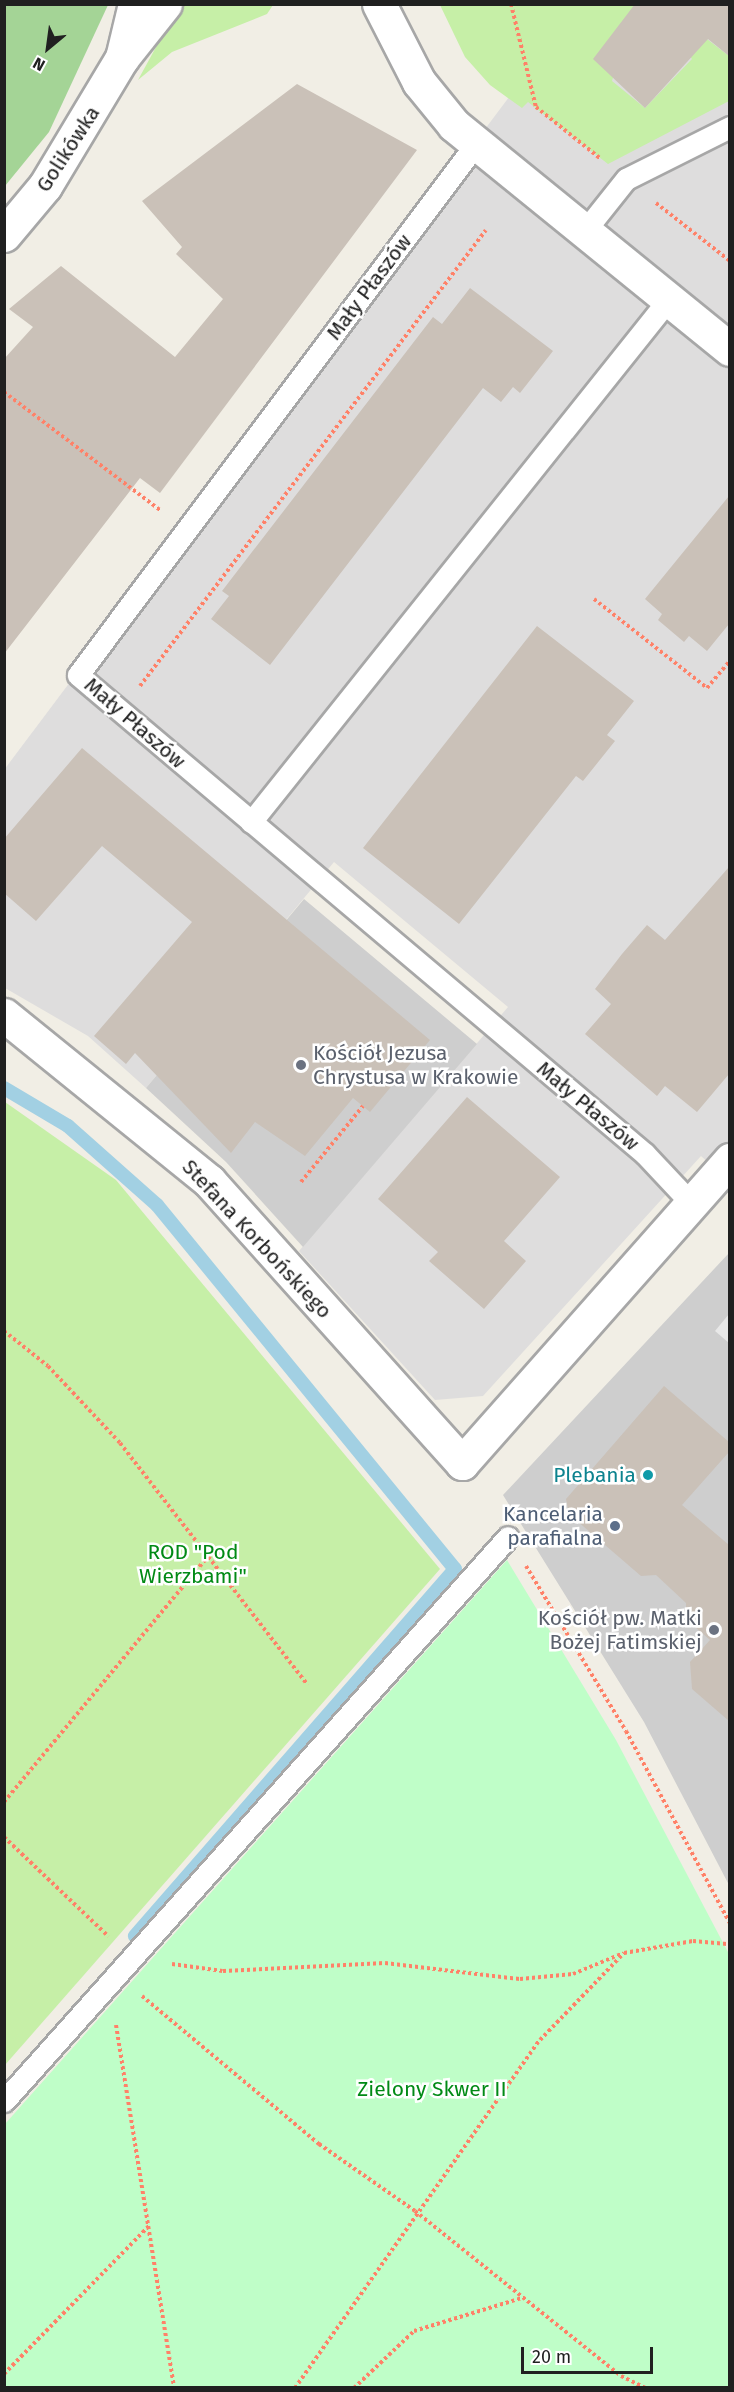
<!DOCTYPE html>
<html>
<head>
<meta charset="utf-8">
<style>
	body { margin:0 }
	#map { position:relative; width:734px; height:2392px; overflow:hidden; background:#f1eee5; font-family:"Fira Sans",sans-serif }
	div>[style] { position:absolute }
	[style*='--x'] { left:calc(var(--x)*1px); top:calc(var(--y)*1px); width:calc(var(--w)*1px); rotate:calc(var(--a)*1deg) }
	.residential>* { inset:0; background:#dedddd }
	.religious>* { inset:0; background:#cecece }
	.grass>* { inset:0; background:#c6efa7 }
	.forest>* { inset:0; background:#a4d496 }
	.park>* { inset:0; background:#bffec8 }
	.parking>* { inset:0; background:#e8e8e8 }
	.stream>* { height:14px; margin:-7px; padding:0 7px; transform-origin:7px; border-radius:7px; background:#a2d0e3 }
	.building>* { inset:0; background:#cac1b8 }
	.path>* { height:4px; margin-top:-2px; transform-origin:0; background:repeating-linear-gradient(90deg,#ff8168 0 3px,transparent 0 6px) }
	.roads { filter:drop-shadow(2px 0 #a7a7a7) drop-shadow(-2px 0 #a7a7a7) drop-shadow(0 2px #a7a7a7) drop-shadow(0 -2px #a7a7a7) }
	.service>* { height:21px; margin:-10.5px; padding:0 10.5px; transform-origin:10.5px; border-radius:10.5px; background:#fff }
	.minor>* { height:33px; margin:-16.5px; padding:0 16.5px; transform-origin:16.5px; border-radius:16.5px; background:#fff }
	.dots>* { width:16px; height:16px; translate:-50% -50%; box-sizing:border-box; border:3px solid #fff; border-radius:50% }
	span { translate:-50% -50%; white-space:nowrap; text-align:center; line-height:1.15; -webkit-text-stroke:5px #fff; paint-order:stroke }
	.street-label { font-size:21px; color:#202020 }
	.worship-label { font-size:21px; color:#5b616d }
	.left { translate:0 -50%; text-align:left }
	.right { translate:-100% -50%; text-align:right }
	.culture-label { font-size:21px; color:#0d838f }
	.service-label { font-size:21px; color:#4e5e75 }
	.park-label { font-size:21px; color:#018a15 }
	.frame { position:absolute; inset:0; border:6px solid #202020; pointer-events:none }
	.north { position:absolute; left:18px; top:18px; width:60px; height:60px; -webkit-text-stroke:4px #fff; paint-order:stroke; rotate:209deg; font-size:16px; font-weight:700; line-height:24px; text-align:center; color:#202020 }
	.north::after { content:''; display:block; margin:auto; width:21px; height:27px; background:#202020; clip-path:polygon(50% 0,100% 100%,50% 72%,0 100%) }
	.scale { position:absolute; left:521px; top:2347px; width:132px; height:27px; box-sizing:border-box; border:3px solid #202020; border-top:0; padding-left:8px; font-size:18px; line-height:21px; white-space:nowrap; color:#202020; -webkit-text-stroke:4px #fff; paint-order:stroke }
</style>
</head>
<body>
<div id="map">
	<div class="residential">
		<div style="clip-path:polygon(578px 5px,729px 5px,729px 1181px,701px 1156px,483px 1396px,435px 1400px,299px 1251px,508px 1007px,334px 862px,146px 1088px,88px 1036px,5px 988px,4px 770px)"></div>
	</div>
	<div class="religious">
		<div style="clip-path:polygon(304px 899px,477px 1044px,303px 1247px,226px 1162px,146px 1088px)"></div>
		<div style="clip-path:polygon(729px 1253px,729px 1885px,644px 1722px,503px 1495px)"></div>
	</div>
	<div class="grass">
		<div style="clip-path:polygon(179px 5px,273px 5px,267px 14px,172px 52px,138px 80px)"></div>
		<div style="clip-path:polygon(440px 5px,635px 5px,612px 81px,645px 108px,692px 59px,688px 54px,703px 36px,729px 56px,729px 101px,608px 164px,528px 102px,522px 108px,490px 85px,465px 57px)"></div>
		<div style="clip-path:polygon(5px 1102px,116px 1180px,440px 1569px,5px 2065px)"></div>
	</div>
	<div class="forest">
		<div style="clip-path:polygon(5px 4px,108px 5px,49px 132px,5px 186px)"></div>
	</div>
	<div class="park">
		<div style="clip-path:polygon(507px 1560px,616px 1740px,729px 1954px,729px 2387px,5px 2387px,5px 2124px)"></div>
	</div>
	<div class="parking">
		<div style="clip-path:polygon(729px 1314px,729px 1343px,715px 1331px)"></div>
	</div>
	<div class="stream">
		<div style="--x:4;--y:1088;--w:74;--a:30.7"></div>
		<div style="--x:68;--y:1126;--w:119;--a:41.6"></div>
		<div style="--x:157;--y:1205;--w:470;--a:50.7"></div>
		<div style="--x:455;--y:1569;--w:487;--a:131.1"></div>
	</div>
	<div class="building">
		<div style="clip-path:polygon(635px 4px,729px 4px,729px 56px,708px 39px,645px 108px,593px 59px)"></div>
		<div style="clip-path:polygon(297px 84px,417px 150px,160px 493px,140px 478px,4px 654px,4px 359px,33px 327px,9px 309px,61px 266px,175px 357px,223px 299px,176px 254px,182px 247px,142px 201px)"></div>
		<div style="clip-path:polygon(470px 288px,553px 351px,520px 393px,513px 387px,501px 402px,483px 388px,270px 665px,211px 619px,229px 596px,222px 591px,433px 317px,442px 324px)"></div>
		<div style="clip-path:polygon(729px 496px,729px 624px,707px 651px,689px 636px,684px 642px,658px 620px,662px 614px,645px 599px)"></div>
		<div style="clip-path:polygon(537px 626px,634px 701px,607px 735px,615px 741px,583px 781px,576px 776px,459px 924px,363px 848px)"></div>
		<div style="clip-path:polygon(82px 748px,430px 1040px,370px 1112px,353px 1098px,305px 1156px,255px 1122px,231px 1153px,135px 1053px,126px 1064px,94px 1036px,192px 922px,102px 846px,36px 921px,4px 893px,4px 839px)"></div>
		<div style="clip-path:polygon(729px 867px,729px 1074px,697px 1112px,665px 1086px,657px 1096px,585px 1034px,611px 1004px,595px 989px,622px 954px,647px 925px,665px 940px)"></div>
		<div style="clip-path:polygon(467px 1097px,560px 1177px,504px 1241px,526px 1261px,484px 1309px,429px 1261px,438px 1252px,378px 1199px)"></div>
		<div style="clip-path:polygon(664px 1386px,729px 1442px,729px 1452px,682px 1505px,729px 1545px,729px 1721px,692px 1689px,690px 1662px,710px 1640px,686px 1619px,686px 1603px,656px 1575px,641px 1576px,569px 1514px,566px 1499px)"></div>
	</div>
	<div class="path">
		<div style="--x:511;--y:4;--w:106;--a:76.4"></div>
		<div style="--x:536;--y:107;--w:83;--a:38.7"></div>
		<div style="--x:656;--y:203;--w:94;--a:38.1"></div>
		<div style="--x:4;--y:392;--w:196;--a:37.1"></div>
		<div style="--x:594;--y:599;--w:144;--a:38.2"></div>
		<div style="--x:707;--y:688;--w:35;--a:-50"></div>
		<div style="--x:140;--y:686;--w:572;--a:-52.81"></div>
		<div style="--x:301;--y:1182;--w:98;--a:-50.8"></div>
		<div style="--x:4;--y:1331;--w:56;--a:38.5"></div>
		<div style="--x:48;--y:1366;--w:105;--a:46.9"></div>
		<div style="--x:120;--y:1443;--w:306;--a:52.2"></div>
		<div style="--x:526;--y:1566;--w:193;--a:58.8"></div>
		<div style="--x:626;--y:1731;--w:218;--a:61.6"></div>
		<div style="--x:4;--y:1802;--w:316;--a:-50.3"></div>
		<div style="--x:4;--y:1837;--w:144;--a:43.6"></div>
		<div style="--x:172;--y:1964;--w:51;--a:7.8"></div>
		<div style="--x:223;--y:1971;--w:162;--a:-2.8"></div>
		<div style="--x:385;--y:1963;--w:136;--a:6.8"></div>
		<div style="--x:520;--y:1979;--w:53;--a:-5.4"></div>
		<div style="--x:573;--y:1974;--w:52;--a:-22.6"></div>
		<div style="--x:142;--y:1996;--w:231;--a:39.9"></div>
		<div style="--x:319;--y:2144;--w:117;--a:34.9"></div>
		<div style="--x:415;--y:2211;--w:264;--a:38.7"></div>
		<div style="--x:621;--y:2376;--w:28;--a:26"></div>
		<div style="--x:116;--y:2025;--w:368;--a:80.9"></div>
		<div style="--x:4;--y:2374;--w:209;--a:-45.6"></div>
		<div style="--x:295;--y:2388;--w:426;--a:-54.9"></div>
		<div style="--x:540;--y:2040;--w:121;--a:-46"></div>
		<div style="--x:624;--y:1953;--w:70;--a:-9.9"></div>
		<div style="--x:693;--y:1941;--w:37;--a:5"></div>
		<div style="--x:354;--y:2388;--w:83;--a:-43.5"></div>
		<div style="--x:414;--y:2331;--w:113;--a:-17"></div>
	</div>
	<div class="roads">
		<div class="service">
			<div style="--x:475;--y:145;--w:662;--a:126.84"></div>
			<div style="--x:78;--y:675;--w:742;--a:40.19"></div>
			<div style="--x:645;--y:1154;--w:67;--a:46.8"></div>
			<div style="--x:583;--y:233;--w:69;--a:-51.5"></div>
			<div style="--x:626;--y:179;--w:116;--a:-26.6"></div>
			<div style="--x:251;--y:822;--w:668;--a:-51.38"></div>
			<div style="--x:4;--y:2101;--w:756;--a:-48.22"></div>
		</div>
		<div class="minor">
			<div style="--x:379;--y:4;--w:88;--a:62.9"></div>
			<div style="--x:419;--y:82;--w:55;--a:50.9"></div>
			<div style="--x:454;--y:125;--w:355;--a:39.1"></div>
			<div style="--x:122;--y:58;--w:56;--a:-76.5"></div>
			<div style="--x:4;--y:235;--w:64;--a:-50.1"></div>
			<div style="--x:45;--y:186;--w:149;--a:-59"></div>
			<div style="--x:122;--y:58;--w:69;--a:-51.5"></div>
			<div style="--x:4;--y:1015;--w:264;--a:39"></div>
			<div style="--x:209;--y:1181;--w:379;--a:48.1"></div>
			<div style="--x:462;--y:1463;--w:405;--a:-48.5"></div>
		</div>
	</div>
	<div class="dots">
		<div style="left:301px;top:1065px;background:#6b7280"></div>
		<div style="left:648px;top:1475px;background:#0f9aa8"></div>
		<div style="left:615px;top:1526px;background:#5c6f8a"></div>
		<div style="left:714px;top:1630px;background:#6b7280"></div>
	</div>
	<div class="street-label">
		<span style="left:68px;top:149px;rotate:-57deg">Golikówka</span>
		<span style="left:369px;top:287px;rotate:-53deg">Mały Płaszów</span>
		<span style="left:135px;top:723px;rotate:41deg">Mały Płaszów</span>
		<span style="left:588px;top:1106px;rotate:40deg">Mały Płaszów</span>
		<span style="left:257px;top:1239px;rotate:47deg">Stefana Korbońskiego</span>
	</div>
	<div class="worship-label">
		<span class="left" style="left:313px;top:1065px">Kościół Jezusa<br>Chrystusa w Krakowie</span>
		<span class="right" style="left:702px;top:1630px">Kościół pw. Matki<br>Bożej Fatimskiej</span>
	</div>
	<div class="culture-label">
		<span class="right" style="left:636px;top:1475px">Plebania</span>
	</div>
	<div class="service-label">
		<span class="right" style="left:603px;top:1526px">Kancelaria<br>parafialna</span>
	</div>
	<div class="park-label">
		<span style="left:193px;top:1564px">ROD "Pod<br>Wierzbami"</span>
		<span style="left:432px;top:2089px">Zielony Skwer II</span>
	</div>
	<div class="frame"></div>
	<div class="north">N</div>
	<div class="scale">20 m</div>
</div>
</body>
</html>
